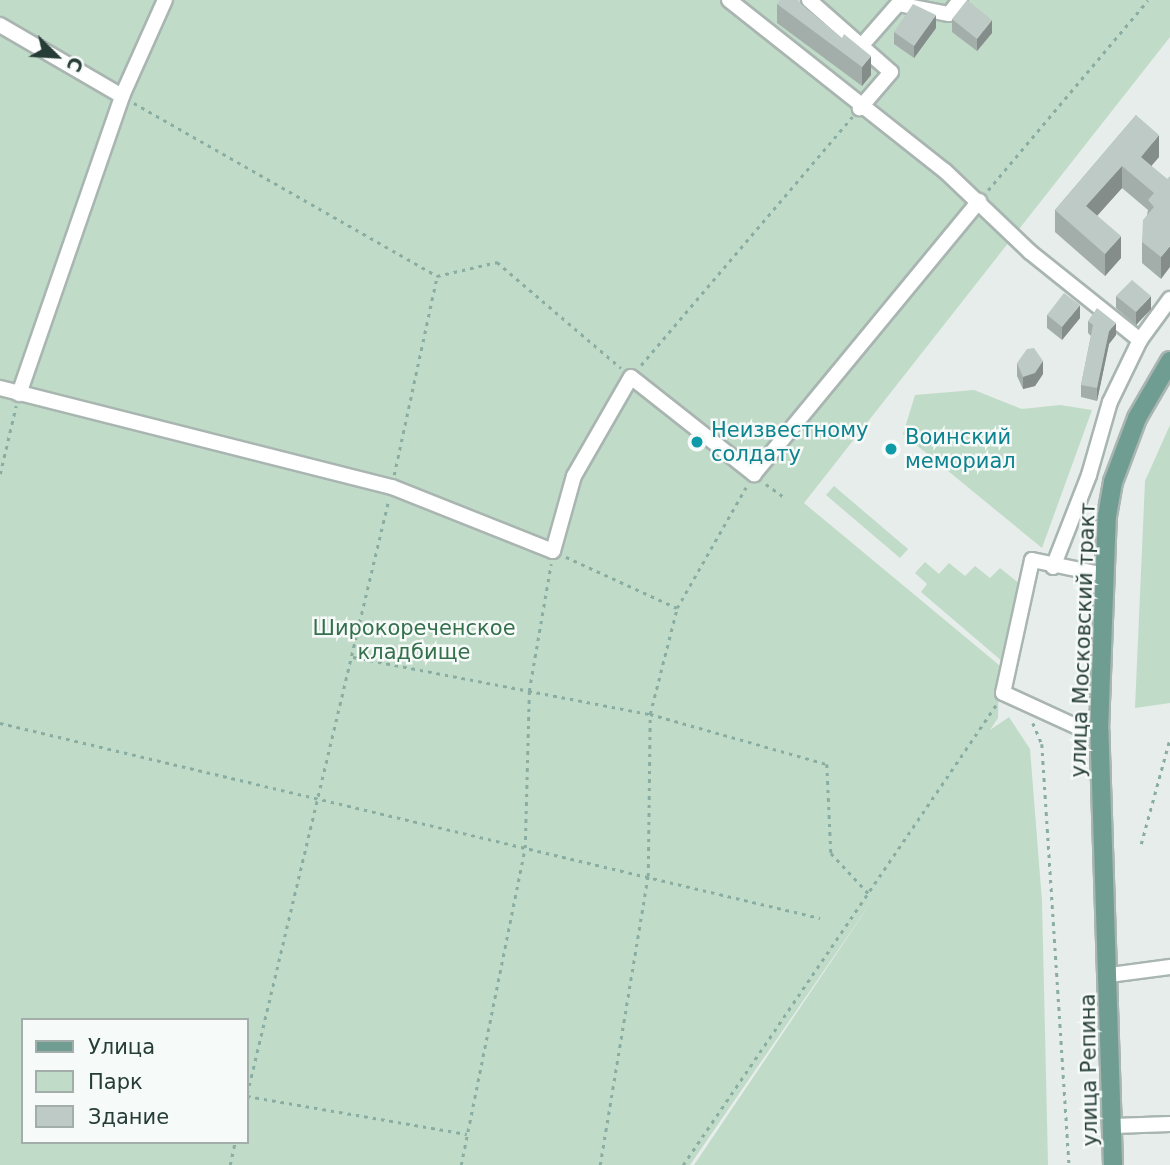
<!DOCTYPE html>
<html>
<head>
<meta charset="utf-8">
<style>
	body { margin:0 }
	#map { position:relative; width:1170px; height:1165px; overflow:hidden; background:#e6edea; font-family:"DejaVu Sans",sans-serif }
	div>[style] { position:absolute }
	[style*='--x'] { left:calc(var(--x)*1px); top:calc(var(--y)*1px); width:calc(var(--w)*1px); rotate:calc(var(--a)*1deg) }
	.green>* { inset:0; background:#c1dbc9 }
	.path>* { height:2.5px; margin-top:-1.25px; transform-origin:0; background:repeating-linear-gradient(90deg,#8aada2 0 3.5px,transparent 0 8.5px) }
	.roads { filter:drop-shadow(2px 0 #a9b5b1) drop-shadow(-2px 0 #a9b5b1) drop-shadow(0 2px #a9b5b1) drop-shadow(0 -2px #a9b5b1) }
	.minor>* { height:14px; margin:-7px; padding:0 7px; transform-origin:7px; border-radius:7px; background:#fff }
	.major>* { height:18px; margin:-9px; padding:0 9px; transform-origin:9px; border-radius:9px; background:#6f9d92 }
	.wall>* { inset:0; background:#a3aeaa }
	.shaded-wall>* { inset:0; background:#858d8b }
	.building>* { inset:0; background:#becac6 }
	.dots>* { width:19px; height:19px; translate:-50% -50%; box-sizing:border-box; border:4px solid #f6faf8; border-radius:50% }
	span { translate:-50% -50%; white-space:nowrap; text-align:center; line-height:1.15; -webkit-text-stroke:5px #f6faf8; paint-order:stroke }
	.culture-label { font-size:21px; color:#0d838f }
	.left { translate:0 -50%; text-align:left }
	.park-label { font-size:21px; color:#35704c }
	.street-label { font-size:21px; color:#263d37 }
	.legend { position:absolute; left:21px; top:1018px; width:228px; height:126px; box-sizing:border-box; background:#f6faf8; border:2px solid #a3aeab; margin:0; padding:9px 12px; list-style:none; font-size:21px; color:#263d37 }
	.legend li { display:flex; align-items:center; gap:14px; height:35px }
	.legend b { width:35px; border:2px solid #a3aeab }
	.north { position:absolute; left:21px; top:21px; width:70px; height:70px; -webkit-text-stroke:5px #f6faf8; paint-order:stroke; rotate:114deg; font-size:19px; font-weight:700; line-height:28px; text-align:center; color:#263d37 }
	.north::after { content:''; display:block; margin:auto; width:24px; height:32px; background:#263d37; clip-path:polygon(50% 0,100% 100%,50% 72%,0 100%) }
</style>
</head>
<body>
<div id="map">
	<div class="green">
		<div style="clip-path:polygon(evenodd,0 0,1170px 0,1170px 37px,804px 503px,999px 665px,998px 718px,990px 730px,1009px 717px,1030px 749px,1042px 901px,1048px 1165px,694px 1165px,874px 898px,690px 1165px,0 1165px,0 0,23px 1020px,247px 1020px,247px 1142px,23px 1142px,23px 1020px)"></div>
		<div style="clip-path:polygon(974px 390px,1022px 409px,1060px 405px,1092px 410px,1042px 548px,903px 434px,915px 395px)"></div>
		<div style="clip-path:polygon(1170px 425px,1170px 703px,1135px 708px,1145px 481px)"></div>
		<div style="clip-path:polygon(834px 486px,908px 549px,900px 558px,826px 495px)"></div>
		<div style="clip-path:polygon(925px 562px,939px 574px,949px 563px,965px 576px,975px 566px,990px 578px,1000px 568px,1021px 585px,1003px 662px,921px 592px,927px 584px,915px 573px)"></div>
	</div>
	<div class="path">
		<div style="--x:134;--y:103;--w:349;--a:29.7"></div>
		<div style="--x:437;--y:276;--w:62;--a:-13.1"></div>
		<div style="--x:497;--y:262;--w:163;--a:40.5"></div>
		<div style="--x:988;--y:190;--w:248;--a:-49.9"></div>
		<div style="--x:641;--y:365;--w:326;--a:-49.6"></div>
		<div style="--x:0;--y:474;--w:70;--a:-76.8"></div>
		<div style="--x:394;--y:475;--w:204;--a:-77.8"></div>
		<div style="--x:766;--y:484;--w:22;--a:36"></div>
		<div style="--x:566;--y:557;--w:122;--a:24.7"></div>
		<div style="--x:353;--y:657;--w:302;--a:10.9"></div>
		<div style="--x:650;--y:714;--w:184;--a:15.8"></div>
		<div style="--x:827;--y:764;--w:89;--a:87.4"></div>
		<div style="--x:831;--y:853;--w:57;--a:47.1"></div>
		<div style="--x:0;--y:723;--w:843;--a:13.38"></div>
		<div style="--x:1033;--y:723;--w:23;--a:67"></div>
		<div style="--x:1042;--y:744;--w:422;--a:86.3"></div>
		<div style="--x:1141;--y:844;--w:110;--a:-74.7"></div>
		<div style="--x:247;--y:1094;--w:609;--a:-76.6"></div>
		<div style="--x:247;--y:1096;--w:223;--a:9.8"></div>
		<div style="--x:230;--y:1165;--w:24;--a:-78"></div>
		<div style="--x:461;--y:1165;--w:323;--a:-78.6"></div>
		<div style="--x:525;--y:848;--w:157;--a:-88.5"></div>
		<div style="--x:529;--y:691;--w:129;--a:-80.2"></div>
		<div style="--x:600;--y:1165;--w:293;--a:-80.6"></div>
		<div style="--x:648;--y:876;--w:162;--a:-89.3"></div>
		<div style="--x:650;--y:714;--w:109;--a:-75.7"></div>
		<div style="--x:677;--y:608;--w:139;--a:-60.3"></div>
		<div style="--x:683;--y:1165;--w:556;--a:-55.77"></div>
	</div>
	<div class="roads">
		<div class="minor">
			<div style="--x:729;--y:0;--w:275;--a:38.4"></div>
			<div style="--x:945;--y:171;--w:117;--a:43.6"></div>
			<div style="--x:1030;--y:252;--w:141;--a:38.7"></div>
			<div style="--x:809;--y:0;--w:109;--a:41.3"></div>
			<div style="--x:891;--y:72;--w:48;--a:130.7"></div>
			<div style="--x:0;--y:25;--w:141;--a:30.2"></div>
			<div style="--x:863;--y:44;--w:53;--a:-48.8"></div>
			<div style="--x:898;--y:4;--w:52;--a:11.1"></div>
			<div style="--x:949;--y:14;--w:18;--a:-52"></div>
			<div style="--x:0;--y:388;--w:404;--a:14.2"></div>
			<div style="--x:392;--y:487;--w:173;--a:21.7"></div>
			<div style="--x:553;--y:551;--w:78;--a:-74.4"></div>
			<div style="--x:574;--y:476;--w:114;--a:-60.1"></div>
			<div style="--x:631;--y:377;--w:157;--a:38.3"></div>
			<div style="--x:754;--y:474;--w:354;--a:-50.5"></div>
			<div style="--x:19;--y:394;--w:315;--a:-70.9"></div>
			<div style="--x:122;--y:96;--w:105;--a:-65.9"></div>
			<div style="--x:1053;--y:567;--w:99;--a:-68.6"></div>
			<div style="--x:1089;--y:475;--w:76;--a:-74"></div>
			<div style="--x:1110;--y:402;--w:69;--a:-64.2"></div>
			<div style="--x:1140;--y:340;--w:51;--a:-53.8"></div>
			<div style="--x:1099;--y:730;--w:15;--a:180"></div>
			<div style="--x:1084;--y:730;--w:89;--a:-155.4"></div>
			<div style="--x:1003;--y:693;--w:136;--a:-77.7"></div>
			<div style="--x:1032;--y:560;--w:75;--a:11.6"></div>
			<div style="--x:1110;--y:975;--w:61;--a:-7.6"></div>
			<div style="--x:1114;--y:1126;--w:56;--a:-2"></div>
		</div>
		<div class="major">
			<div style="--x:1113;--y:1165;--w:435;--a:-91.8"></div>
			<div style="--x:1099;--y:730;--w:214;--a:-87.9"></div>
			<div style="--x:1107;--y:516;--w:35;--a:-80"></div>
			<div style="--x:1113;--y:482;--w:68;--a:-69.4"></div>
			<div style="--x:1137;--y:418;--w:66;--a:-59.9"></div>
		</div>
	</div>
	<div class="wall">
		<div style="clip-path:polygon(796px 0,871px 75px,862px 86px,777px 23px,777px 4px)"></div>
		<div style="clip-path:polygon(952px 19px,992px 33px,977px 51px,952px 32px)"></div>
		<div style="clip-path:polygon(936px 28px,914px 58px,894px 44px,894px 32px)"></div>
		<div style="clip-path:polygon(1136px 115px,1159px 157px,1151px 166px,1167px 179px,1161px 279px,1142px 263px,1142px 242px,1148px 210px,1122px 188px,1097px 216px,1121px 258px,1105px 276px,1055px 232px,1055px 210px)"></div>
		<div style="clip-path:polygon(1116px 296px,1151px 309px,1136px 325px,1116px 308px)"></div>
		<div style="clip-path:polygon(1047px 315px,1080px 318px,1062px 340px,1047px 328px)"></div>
		<div style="clip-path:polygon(1088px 321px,1116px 335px,1109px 344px,1097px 401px,1081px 397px,1081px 385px,1091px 336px,1088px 333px)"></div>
		<div style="clip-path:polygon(1017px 363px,1043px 374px,1035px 386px,1023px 389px,1017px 376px)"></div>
	</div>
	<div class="shaded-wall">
		<div style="clip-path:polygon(936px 15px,936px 28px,914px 58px,914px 46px)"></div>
		<div style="clip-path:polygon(992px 20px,992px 33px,977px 51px,977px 39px)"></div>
		<div style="clip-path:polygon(871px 56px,871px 75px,862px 86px,862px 67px)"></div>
		<div style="clip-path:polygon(1159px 135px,1159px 157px,1141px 178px,1141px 157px)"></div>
		<div style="clip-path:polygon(1122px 166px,1122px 188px,1086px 228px,1086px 206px)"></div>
		<div style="clip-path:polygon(1121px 236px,1121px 258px,1105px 276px,1105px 254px)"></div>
		<div style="clip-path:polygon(1170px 246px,1170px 267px,1161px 279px,1161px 257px)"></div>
		<div style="clip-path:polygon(1151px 296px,1151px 309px,1136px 325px,1136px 312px)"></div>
		<div style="clip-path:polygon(1080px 305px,1080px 318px,1062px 340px,1062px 327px)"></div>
		<div style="clip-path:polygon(1116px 323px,1116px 335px,1109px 344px,1097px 401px,1097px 388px,1109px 331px)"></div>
		<div style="clip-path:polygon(1043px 361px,1043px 374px,1035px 386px,1023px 389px,1023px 377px)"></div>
	</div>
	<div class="building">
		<div style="clip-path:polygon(780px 0,796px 0,842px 38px,844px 34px,871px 56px,862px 67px,777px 4px)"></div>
		<div style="clip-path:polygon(967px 0,992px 20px,977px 39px,952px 19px)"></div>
		<div style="clip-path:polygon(913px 4px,936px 15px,914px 46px,894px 32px)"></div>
		<div style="clip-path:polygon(1136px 115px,1159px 135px,1141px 157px,1167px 179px,1170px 176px,1170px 246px,1161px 257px,1142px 242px,1143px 220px,1154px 207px,1148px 200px,1154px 193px,1122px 166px,1086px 206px,1121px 236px,1105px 254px,1055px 210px)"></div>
		<div style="clip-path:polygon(1132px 280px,1151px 296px,1136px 312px,1116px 296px)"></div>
		<div style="clip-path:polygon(1064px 293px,1080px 305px,1062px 327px,1047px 315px)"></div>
		<div style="clip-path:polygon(1097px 308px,1116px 323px,1109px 331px,1097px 388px,1081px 385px,1093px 325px,1088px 321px)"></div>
		<div style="clip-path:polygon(1034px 348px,1043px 361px,1035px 373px,1023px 377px,1017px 363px,1027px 349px)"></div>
	</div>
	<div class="dots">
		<div style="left:697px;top:442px;background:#0f9aa8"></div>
		<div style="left:891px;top:449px;background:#0f9aa8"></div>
	</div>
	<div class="culture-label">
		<span class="left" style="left:711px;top:442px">Неизвестному<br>солдату</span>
		<span class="left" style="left:905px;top:449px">Воинский<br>мемориал</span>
	</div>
	<div class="park-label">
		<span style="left:414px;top:640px">Широкореченское<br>кладбище</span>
	</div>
	<div class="street-label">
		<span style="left:1083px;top:640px;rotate:-88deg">улица Московский тракт</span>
		<span style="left:1089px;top:1070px;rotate:-91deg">улица Репина</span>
	</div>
	<ul class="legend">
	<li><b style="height:9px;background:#6f9d92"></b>Улица</li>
	<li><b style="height:19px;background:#c1dbc9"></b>Парк</li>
	<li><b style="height:19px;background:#becac6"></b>Здание</li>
	</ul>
	<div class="north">С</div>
</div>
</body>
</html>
